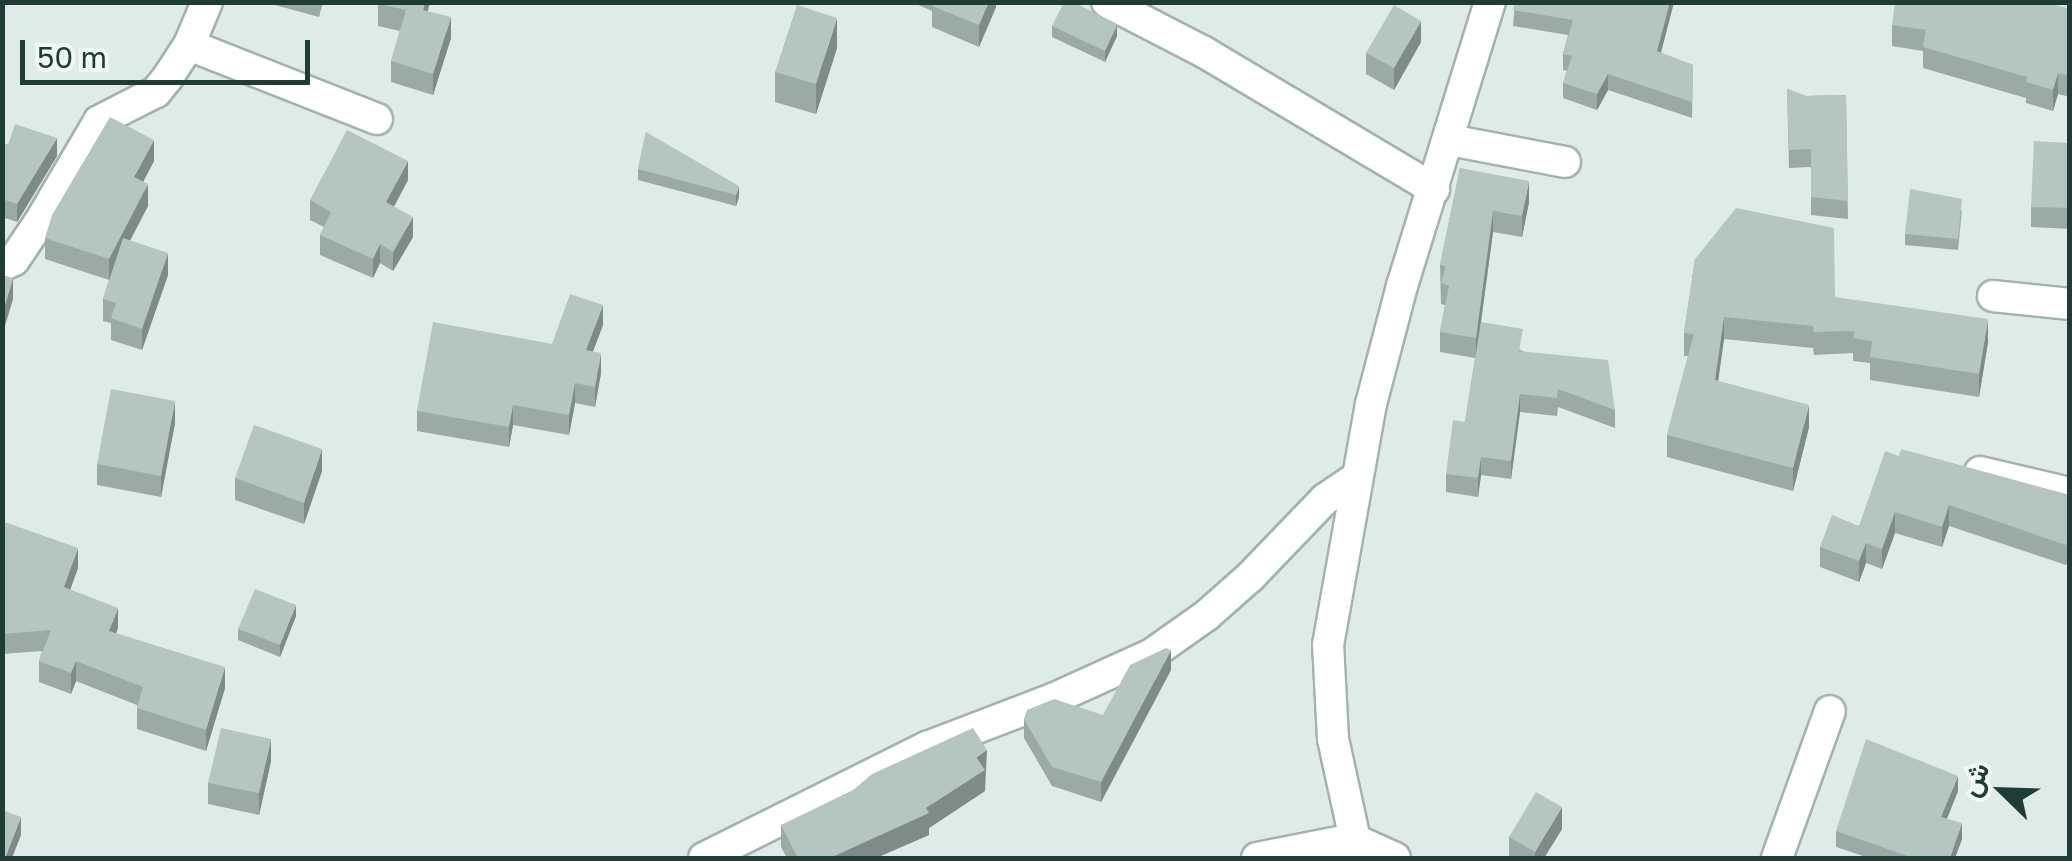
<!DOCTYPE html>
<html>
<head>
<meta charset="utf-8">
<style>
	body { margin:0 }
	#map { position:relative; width:2072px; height:861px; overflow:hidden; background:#dfebe6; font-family:"Golos Text",Vazirmatn,sans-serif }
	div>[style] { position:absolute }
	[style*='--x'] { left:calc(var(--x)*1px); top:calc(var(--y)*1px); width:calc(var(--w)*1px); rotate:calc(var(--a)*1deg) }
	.roads { filter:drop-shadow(2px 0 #a2b3ae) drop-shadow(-2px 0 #a2b3ae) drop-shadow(0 2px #a2b3ae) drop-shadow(0 -2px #a2b3ae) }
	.minor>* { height:30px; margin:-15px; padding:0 15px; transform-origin:15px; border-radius:15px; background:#fff }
	.wall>* { inset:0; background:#9baaa4 }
	.shaded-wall>* { inset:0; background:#7e8b86 }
	.building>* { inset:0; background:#b4c6bf }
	span { translate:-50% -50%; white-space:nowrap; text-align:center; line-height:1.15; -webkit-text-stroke:10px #f0f8f4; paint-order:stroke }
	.frame { position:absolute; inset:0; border:5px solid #1f3c36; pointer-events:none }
	.north { position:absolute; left:1952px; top:741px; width:100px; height:100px; -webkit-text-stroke:8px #f0f8f4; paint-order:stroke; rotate:293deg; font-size:28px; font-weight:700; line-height:40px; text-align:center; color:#1f3c36 }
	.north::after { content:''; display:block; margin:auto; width:35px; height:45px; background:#1f3c36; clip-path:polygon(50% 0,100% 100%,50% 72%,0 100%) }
	.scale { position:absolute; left:20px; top:40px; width:290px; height:45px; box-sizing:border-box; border:5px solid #1f3c36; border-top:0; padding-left:12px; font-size:30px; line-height:35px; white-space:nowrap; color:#1f3c36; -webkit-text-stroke:8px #f0f8f4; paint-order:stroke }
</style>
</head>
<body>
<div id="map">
	<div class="roads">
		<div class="minor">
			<div style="--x:1107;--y:2;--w:109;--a:27.3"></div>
			<div style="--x:1204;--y:52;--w:268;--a:30.8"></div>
			<div style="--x:189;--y:45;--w:202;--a:21.5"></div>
			<div style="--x:1450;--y:140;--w:117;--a:10.8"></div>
			<div style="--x:2;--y:266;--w:13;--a:-27"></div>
			<div style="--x:14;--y:260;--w:45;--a:-56"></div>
			<div style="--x:39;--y:223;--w:118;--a:-59.5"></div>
			<div style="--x:99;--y:121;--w:64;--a:-27"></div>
			<div style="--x:156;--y:92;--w:19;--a:-51"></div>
			<div style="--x:168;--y:77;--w:38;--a:-57"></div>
			<div style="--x:189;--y:45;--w:47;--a:-67.3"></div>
			<div style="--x:1993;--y:296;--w:77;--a:5.9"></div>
			<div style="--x:1980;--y:472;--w:92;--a:13.1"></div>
			<div style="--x:704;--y:858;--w:249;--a:-26.5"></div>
			<div style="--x:927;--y:747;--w:135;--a:-20.9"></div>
			<div style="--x:1053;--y:699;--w:109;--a:-24.4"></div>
			<div style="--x:1152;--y:654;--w:67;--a:-35.3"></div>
			<div style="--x:1207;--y:615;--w:57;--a:-41.5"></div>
			<div style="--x:1250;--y:577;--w:108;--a:-46.1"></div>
			<div style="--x:1325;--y:499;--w:37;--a:-34"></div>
			<div style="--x:1257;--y:858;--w:98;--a:-11.2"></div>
			<div style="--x:1353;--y:839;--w:46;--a:24.3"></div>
			<div style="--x:1359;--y:858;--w:122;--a:-102.3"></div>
			<div style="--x:1333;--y:739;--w:94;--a:-93"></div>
			<div style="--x:1328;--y:645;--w:245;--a:-79.9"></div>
			<div style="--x:1371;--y:404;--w:122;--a:-75.3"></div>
			<div style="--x:1402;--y:286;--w:297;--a:-72.8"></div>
			<div style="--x:1777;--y:858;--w:156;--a:-70.2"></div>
		</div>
	</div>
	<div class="wall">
		<div style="clip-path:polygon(264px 2px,323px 2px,319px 17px)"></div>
		<div style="clip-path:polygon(378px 2px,428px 11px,451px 38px,433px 95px,391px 82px,391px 61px,400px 31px,378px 26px)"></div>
		<div style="clip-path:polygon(996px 2px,996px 7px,979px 47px,932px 27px,932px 11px,914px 3px)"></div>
		<div style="clip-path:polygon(1515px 2px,1674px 2px,1661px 53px,1693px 65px,1692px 118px,1608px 90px,1597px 110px,1563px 98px,1563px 83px,1567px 71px,1563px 70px,1563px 54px,1568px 35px,1513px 26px)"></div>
		<div style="clip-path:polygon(2070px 9px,2070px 97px,2058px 94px,2053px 111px,2026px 103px,2026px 98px,1923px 68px,1923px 51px,1892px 46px,1892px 25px)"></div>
		<div style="clip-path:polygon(1052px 26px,1117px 36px,1105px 62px,1052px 37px)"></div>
		<div style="clip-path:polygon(1421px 42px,1394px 90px,1366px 74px,1366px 53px)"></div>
		<div style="clip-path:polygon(837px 48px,816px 114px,775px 102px,775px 72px)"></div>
		<div style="clip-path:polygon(1787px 89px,1806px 96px,1846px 95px,1848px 219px,1811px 215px,1811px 167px,1789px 168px)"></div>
		<div style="clip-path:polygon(646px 132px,739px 197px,736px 206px,638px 180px,638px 169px)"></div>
		<div style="clip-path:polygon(2px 143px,57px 156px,17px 222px,2px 217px)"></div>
		<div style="clip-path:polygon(2070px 143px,2070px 229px,2031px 227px,2031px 207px)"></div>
		<div style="clip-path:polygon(154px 161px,143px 182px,148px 206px,130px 241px,168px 275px,142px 350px,111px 340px,111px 323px,103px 321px,103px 299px,109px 280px,45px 259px,45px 238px)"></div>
		<div style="clip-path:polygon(1460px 168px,1529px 202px,1522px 237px,1493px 232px,1480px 330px,1523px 351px,1615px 410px,1615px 428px,1558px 407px,1557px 416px,1520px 412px,1511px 479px,1481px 475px,1478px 497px,1446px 492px,1446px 474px,1465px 422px,1475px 358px,1440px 352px,1440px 332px,1445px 305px,1441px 304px,1440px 265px)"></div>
		<div style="clip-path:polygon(408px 180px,394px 207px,413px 237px,393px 271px,380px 263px,373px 278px,320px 255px,320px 235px,324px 227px,310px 220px,310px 200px)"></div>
		<div style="clip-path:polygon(1962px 210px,1958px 250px,1905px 245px,1905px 234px)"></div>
		<div style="clip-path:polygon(1695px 259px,1835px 297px,1988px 342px,1979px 397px,1870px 380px,1870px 363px,1853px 361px,1853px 353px,1814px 355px,1813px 348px,1724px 339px,1718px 381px,1809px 427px,1793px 491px,1667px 457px,1667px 435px,1688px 356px,1684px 356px,1684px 333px)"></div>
		<div style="clip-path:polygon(603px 325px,593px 351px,601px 373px,595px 407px,575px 403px,569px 435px,513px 425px,509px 447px,417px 431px,417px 411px,552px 344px)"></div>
		<div style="clip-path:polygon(175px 423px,161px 497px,97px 485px,97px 464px)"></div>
		<div style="clip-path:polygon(1899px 456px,2070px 495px,2070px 563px,2067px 562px,2066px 565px,1949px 526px,1942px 547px,1895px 533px,1882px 569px,1866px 563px,1859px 582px,1820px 567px,1820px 547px,1859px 526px)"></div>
		<div style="clip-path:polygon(322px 471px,304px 524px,235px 500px,235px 478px)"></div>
		<div style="clip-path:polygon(2px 521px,78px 568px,70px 589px,118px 628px,116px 633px,225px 688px,206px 751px,137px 729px,137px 705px,76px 681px,71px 694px,39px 682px,39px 661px,42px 651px,2px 654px)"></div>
		<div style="clip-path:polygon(296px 616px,280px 657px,238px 640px,238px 629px)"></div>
		<div style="clip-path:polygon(1171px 670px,1101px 802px,1052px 786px,1024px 738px,1024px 719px,1103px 715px)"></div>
		<div style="clip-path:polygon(271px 761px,259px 815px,208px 804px,208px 783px)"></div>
		<div style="clip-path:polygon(987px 771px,985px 772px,985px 791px,929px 828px,929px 835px,876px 858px,787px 858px,781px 847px,781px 825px)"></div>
		<div style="clip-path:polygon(1958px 791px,1947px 819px,1962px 839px,1955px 858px,1869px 858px,1836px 847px,1836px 831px)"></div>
		<div style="clip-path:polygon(1562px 829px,1544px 858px,1509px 858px,1509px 837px)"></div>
	</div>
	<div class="shaded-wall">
		<div style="clip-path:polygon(425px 2px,430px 2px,423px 32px,423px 10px)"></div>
		<div style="clip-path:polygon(989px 2px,996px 2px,996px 7px,979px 47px,979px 25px)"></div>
		<div style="clip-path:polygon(1670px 2px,1674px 2px,1657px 67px,1657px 51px)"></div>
		<div style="clip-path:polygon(451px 17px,451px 38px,433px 95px,433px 74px)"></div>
		<div style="clip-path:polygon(837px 18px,837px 48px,816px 114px,816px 84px)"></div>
		<div style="clip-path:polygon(1421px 21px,1421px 42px,1394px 90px,1394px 68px)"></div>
		<div style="clip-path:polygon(1117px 25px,1117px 36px,1105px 62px,1105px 51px)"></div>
		<div style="clip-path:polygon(2058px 73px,2058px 94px,2053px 111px,2053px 90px)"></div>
		<div style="clip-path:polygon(1608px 74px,1608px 90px,1597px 110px,1597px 94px)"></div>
		<div style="clip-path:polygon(57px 138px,57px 156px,17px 222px,17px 204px)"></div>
		<div style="clip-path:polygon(154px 140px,154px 161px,134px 199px,134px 177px)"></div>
		<div style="clip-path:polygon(408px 161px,408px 180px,386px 221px,386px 202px)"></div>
		<div style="clip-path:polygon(1529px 181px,1529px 202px,1522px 237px,1522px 216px)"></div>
		<div style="clip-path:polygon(148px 184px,148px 206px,109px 280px,109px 259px)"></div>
		<div style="clip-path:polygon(739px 186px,739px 197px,736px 206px,736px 195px)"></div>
		<div style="clip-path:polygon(1493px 211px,1493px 232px,1476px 358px,1476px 338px)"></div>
		<div style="clip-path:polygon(413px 217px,413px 237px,393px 271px,393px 252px)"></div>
		<div style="clip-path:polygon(380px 244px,380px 263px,373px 278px,373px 259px)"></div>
		<div style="clip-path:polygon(168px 253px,168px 275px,142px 350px,142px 329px)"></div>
		<div style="clip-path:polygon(13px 278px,13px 299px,2px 336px,2px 315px)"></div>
		<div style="clip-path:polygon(603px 305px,603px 325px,586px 370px,586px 350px)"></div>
		<div style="clip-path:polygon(1724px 317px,1724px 339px,1715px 403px,1715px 380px)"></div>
		<div style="clip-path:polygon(1988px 319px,1988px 342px,1979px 397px,1979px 374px)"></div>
		<div style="clip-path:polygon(601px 353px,601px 373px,595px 407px,595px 387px)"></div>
		<div style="clip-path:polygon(575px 383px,575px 403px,569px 435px,569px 415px)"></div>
		<div style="clip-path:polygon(1520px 394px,1520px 412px,1511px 479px,1511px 461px)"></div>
		<div style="clip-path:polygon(175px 401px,175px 423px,161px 497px,161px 476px)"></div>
		<div style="clip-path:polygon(513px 405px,513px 425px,509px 447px,509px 427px)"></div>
		<div style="clip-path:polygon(1809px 405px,1809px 427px,1793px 491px,1793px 468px)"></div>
		<div style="clip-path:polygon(322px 449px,322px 471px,304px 524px,304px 503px)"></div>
		<div style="clip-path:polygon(1481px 457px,1481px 475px,1478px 497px,1478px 478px)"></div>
		<div style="clip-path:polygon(1949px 505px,1949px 526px,1942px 547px,1942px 527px)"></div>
		<div style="clip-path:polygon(1895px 512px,1895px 533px,1882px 569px,1882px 549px)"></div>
		<div style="clip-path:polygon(1866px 543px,1866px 563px,1859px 582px,1859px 561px)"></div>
		<div style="clip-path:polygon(78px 548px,78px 568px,64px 607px,64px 587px)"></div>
		<div style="clip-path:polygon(296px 605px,296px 616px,280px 657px,280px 645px)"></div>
		<div style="clip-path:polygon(118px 608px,118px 628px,109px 652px,109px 631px)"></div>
		<div style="clip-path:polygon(1171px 650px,1171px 670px,1101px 802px,1101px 782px)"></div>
		<div style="clip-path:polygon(76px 661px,76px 681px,71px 694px,71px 673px)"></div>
		<div style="clip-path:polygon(225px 667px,225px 688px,206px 751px,206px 730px)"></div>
		<div style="clip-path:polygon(271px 739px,271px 761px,259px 815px,259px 793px)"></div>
		<div style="clip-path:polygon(987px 750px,985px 791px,929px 828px,929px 835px,876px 858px,830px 858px)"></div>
		<div style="clip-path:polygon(1958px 776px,1958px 791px,1941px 833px,1941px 817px)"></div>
		<div style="clip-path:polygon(1562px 807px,1562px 829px,1544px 858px,1535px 858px,1535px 852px)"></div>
		<div style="clip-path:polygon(21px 817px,21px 835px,12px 858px,5px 858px)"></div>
		<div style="clip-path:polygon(1962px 823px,1962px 839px,1955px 858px,1950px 858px)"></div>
	</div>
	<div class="building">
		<div style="clip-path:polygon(378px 2px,425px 2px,423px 10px,451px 17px,433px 74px,391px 61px,406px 10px,378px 4px)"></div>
		<div style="clip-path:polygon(933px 2px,989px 2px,979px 25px,932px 6px)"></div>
		<div style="clip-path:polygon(1064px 2px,1074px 2px,1117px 25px,1105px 51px,1052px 26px)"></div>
		<div style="clip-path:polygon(1515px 2px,1670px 2px,1657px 51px,1693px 65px,1692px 102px,1608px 74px,1597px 94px,1563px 83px,1572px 56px,1563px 54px,1573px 20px,1513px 10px)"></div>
		<div style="clip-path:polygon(1895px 2px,2045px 2px,2070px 9px,2070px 76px,2058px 73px,2053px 90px,2026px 82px,2027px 77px,1923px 47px,1926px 30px,1892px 25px)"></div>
		<div style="clip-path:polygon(797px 5px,837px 18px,816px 84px,775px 72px)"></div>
		<div style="clip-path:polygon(1394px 5px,1421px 21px,1394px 68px,1366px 53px)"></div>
		<div style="clip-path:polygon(1787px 89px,1806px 96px,1846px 95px,1848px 201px,1811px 197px,1811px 149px,1789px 150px)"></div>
		<div style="clip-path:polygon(110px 117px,154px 140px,134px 177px,148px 184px,109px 259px,45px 238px,52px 215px)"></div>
		<div style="clip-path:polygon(15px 124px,57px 138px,17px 204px,2px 199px,2px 143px,8px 145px)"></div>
		<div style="clip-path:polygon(347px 130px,408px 161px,386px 202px,413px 217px,393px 252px,380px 244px,373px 259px,320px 235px,331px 212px,310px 200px)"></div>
		<div style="clip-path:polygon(646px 132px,739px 186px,736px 195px,638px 169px)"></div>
		<div style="clip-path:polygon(2034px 141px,2070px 143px,2070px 208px,2031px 207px)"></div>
		<div style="clip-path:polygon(1460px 168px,1529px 181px,1522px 216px,1493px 211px,1476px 338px,1440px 332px,1449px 286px,1441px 283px,1446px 266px,1440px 265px)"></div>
		<div style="clip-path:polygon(1910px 189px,1962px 199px,1958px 239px,1905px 234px)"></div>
		<div style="clip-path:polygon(1736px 208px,1834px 228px,1835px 297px,1988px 319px,1979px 374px,1870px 357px,1872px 341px,1853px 338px,1855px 331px,1814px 332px,1813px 326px,1724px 317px,1715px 380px,1809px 405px,1793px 468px,1667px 435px,1694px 334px,1684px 333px,1695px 259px)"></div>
		<div style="clip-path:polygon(123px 238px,168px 253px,142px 329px,111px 318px,116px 303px,103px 299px)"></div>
		<div style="clip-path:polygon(2px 275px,13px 278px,2px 315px)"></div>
		<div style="clip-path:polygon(570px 294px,603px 305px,586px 350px,601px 353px,595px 387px,575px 383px,569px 415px,513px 405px,509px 427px,417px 411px,433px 322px,552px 344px)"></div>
		<div style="clip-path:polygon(1481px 322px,1523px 329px,1519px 351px,1608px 360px,1615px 410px,1558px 389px,1557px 398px,1520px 394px,1511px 461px,1481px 457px,1478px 478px,1446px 474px,1453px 420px,1465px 422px)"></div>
		<div style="clip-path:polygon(111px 389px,175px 401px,161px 476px,97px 464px)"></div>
		<div style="clip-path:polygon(254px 425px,322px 449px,304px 503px,235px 478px)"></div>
		<div style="clip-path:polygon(1901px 449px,2070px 495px,2070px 542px,2067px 542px,2066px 545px,1949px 505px,1942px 527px,1895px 512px,1882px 549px,1866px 543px,1859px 561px,1820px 547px,1832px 515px,1859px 526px,1885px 451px,1899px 456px)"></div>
		<div style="clip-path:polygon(2px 521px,78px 548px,64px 587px,118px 608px,109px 631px,225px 667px,206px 730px,137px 708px,143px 687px,76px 661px,71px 673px,39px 661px,51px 630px,2px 634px)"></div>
		<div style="clip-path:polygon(255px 589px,296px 605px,280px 645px,238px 629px)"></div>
		<div style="clip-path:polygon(1166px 648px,1171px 650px,1101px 782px,1052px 767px,1024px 719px,1027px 710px,1054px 699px,1103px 715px,1130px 665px)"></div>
		<div style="clip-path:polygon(221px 728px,271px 739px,259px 793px,208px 783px)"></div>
		<div style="clip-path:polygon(973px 728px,987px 750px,976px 757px,985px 770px,926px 808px,929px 813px,830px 858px,798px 858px,781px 825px,853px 790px,872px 774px)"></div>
		<div style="clip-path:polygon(1866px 739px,1958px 776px,1941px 817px,1962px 823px,1950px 858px,1913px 858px,1836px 831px)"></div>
		<div style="clip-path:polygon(1536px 792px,1562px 807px,1535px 852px,1509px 837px)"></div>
		<div style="clip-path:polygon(2px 810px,21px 817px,5px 858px,2px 858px)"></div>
	</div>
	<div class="frame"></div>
	<div class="north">ش</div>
	<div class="scale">50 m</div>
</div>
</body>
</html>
